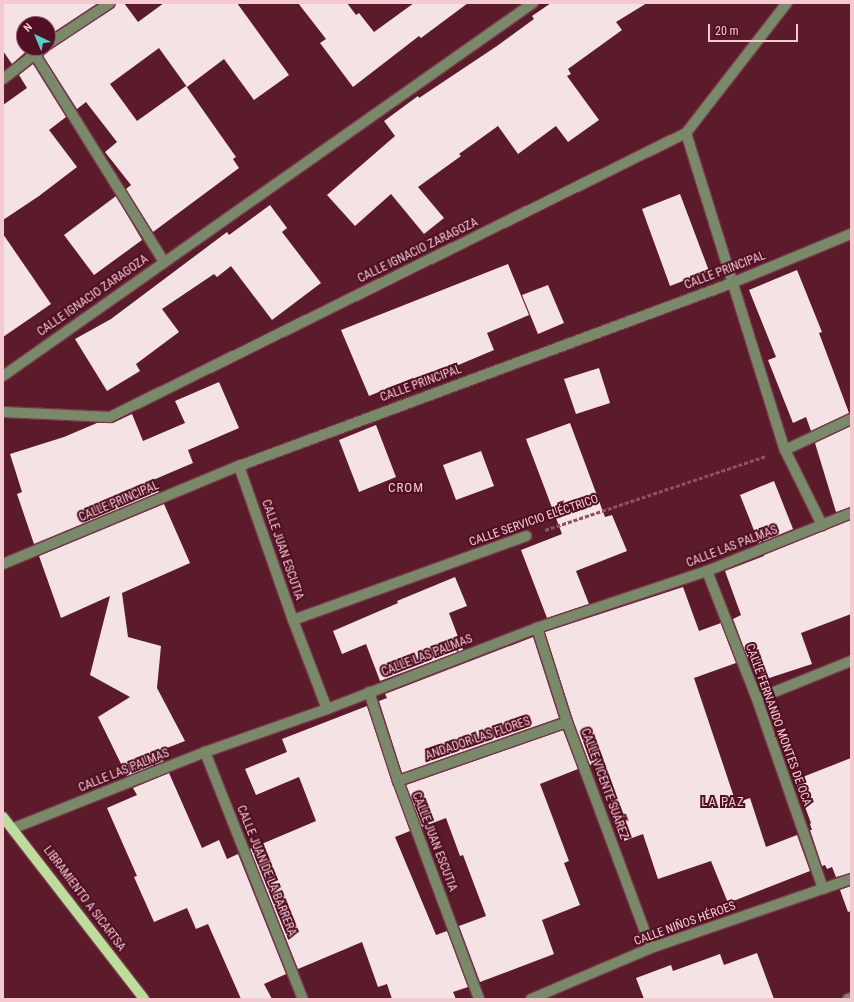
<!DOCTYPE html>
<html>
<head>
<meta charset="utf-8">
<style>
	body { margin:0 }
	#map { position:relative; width:854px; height:1002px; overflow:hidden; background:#5c1b2b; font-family:"Roboto Condensed",sans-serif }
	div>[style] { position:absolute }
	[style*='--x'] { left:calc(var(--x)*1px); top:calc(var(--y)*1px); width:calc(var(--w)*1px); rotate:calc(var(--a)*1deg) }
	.building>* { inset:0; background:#f5e2e4 }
	.path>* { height:2.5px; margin-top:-1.25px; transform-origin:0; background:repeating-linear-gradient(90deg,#8d5360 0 4px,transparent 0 6px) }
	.roads { filter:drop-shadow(1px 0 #773a49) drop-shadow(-1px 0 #773a49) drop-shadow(0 1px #773a49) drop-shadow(0 -1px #773a49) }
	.minor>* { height:10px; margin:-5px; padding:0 5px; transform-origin:5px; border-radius:5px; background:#7a896a }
	.major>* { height:10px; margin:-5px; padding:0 5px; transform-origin:5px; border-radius:5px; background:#bedd9c }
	span { translate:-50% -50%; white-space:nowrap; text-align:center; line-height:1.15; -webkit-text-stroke:4px #500f22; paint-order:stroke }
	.street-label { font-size:12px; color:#f4cad0 }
	.neighbourhood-label { font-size:13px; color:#f4cad0; letter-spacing:1px }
	.frame { position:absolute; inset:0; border:4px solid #f4cad0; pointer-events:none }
	.north { position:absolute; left:16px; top:16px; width:40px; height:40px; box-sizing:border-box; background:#500f22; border:1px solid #925a68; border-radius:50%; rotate:316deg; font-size:11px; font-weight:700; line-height:16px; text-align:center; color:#f4cad0 }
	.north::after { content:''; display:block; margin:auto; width:14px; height:18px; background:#55cec5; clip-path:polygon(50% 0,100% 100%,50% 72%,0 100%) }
	.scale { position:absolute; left:708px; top:24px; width:90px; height:18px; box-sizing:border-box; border:2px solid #f4cad0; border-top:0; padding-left:5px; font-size:12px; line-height:14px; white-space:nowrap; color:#f4cad0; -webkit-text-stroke:3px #500f22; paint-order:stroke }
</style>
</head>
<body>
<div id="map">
	<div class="building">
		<div style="clip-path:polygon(3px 3px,98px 3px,48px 36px,48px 24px,24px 24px,24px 48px,30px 48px,12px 64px,3px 51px)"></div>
		<div style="clip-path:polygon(116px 3px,124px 3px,138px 22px,164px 3px,237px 3px,289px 75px,254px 100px,224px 59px,187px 87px,159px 48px,110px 84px,137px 121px,186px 86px,236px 157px,233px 159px,239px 168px,153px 232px,126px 189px,131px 185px,105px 152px,117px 142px,86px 102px,77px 109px,43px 56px,49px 50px,114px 8px)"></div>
		<div style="clip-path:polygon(298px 3px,347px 3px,356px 15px,359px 13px,374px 32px,414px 3px,468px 3px,421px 38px,419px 36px,353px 87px,320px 43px,326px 39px)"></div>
		<div style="clip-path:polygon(551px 3px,647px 3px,616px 22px,622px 30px,568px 69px,571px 74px,567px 76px,599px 120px,568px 142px,556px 126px,518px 154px,498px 126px,459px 154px,461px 156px,418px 187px,444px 218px,424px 234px,391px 194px,355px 226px,327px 195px,395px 136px,384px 121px,418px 96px,419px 98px,497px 46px,534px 19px,532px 16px)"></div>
		<div style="clip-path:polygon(33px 64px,66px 117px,49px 130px,77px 167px,39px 196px,3px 220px,3px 105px,27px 88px,19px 75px)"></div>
		<div style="clip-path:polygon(680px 194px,709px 271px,670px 286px,642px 209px)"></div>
		<div style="clip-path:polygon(116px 196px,142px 240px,94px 275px,64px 235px)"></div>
		<div style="clip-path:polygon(270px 205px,287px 228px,282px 232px,321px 283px,272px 320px,231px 266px,217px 277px,214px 274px,162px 309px,179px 332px,136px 364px,140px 371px,107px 391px,75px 339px,111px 319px,227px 232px,229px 235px)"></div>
		<div style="clip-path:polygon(3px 234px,51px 304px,3px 337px)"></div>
		<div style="clip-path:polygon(508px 264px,529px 315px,487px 333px,494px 350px,456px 366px,455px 363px,414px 381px,413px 378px,369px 396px,341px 330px)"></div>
		<div style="clip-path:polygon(797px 270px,822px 332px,819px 333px,849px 413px,811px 431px,806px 417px,793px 423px,768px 360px,776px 357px,749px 290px)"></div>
		<div style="clip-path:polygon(548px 285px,564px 323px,538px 334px,522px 295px)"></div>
		<div style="clip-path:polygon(599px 368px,610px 403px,576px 414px,564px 379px)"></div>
		<div style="clip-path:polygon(219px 382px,239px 428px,188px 450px,193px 463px,153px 480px,159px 492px,34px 544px,17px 494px,22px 492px,10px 454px,64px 437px,97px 423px,113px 423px,132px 414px,143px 441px,185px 423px,175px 401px)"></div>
		<div style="clip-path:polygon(570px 423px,605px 517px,612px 515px,627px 551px,576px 571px,589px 604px,547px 618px,521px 550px,562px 534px,526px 439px)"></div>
		<div style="clip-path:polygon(376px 425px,396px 477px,359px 492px,339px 440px)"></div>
		<div style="clip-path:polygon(851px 426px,851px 507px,836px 512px,815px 443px)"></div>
		<div style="clip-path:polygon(481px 451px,494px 486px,456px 500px,443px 465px)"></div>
		<div style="clip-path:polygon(774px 481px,793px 529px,759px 543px,740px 495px)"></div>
		<div style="clip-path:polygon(164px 504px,190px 563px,122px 593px,128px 637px,161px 646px,157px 688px,185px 741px,159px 751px,164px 761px,127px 776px,98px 717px,130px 697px,90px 675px,110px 596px,61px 618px,39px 556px)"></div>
		<div style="clip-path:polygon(851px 520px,851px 614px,801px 633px,812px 664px,763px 680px,755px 657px,748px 659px,733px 619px,741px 615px,725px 571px,764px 556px,764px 555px)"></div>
		<div style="clip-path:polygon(455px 577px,467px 606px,449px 613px,463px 650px,380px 681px,366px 644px,342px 654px,333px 631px,398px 603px,397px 601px)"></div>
		<div style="clip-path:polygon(683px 587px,699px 631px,721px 623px,736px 663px,694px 678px,736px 803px,750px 798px,766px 847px,797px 835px,810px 871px,728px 903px,711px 861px,658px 879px,643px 834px,624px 841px,598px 762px,590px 765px,573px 720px,545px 632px)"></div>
		<div style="clip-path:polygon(533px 637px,559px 718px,402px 773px,379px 701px,387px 698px,385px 694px)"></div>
		<div style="clip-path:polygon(367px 706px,410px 831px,395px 837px,436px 935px,447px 931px,468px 987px,453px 992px,456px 999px,392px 999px,387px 984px,378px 987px,362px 942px,298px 969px,250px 849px,316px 821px,299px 777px,256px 795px,245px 769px,287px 752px,282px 739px)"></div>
		<div style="clip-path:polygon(563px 730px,578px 769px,540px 784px,569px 861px,564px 863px,580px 905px,542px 920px,554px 954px,480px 982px,459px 926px,486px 916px,463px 855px,460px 856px,446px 818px,422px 827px,406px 785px)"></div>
		<div style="clip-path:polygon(851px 758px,851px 873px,836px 877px,832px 867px,827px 869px,825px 865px,822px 866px,810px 830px,812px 830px,810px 824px,811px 823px,795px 780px)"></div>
		<div style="clip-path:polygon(169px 773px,202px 848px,219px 840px,227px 859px,238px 854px,286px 974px,264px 984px,272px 999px,241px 999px,208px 924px,196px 929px,187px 908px,154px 922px,134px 877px,137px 876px,107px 808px,137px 795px,133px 788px)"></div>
		<div style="clip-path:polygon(851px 886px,851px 911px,848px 912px,840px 890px)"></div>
		<div style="clip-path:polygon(757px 953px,774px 999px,644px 999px,636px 978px,671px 965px,673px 971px,720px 954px,724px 965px)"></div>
	</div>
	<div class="path">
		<div style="--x:545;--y:530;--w:233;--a:-18.5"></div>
	</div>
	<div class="roads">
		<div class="minor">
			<div style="--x:48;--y:44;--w:74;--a:-33.5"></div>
			<div style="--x:34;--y:53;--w:246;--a:58.1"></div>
			<div style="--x:3;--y:79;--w:51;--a:-37.8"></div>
			<div style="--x:686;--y:133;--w:332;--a:72.7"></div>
			<div style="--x:785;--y:450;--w:84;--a:63.7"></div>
			<div style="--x:3;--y:376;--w:648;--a:-35.14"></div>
			<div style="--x:3;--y:412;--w:107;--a:2.7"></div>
			<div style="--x:110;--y:417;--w:642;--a:-26.25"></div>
			<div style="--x:686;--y:133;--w:165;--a:-52.2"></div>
			<div style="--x:785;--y:450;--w:73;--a:-25.2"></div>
			<div style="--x:239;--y:466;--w:163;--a:70.7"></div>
			<div style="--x:293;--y:620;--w:95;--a:69.1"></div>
			<div style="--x:3;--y:564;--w:256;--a:-22.6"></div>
			<div style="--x:239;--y:466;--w:526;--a:-20.36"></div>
			<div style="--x:732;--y:283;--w:129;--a:-22.4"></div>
			<div style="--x:707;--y:571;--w:137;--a:68.7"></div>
			<div style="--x:757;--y:699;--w:201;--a:70.8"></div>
			<div style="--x:293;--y:620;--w:248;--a:-19.8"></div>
			<div style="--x:537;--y:628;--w:99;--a:72.3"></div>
			<div style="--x:567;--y:722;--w:241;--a:69.6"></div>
			<div style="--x:369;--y:692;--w:94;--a:72"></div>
			<div style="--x:398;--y:781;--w:233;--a:69.6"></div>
			<div style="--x:757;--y:699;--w:101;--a:-22"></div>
			<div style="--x:205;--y:752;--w:266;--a:68.4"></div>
			<div style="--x:398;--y:781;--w:179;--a:-19.2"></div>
			<div style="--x:14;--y:828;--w:206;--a:-21.7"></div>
			<div style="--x:205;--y:752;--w:129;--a:-19.4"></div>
			<div style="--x:327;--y:709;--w:225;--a:-21.1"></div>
			<div style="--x:537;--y:628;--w:179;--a:-18.5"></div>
			<div style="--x:707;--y:571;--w:155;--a:-21.9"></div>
			<div style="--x:531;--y:999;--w:130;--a:-23"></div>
			<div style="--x:651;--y:948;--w:212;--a:-19"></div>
			<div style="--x:848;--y:999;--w:3;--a:-18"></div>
		</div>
		<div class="major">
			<div style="--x:3;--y:817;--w:230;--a:52.2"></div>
		</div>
	</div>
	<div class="street-label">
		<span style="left:418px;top:251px;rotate:-26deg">CALLE IGNACIO ZARAGOZA</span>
		<span style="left:725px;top:271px;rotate:-21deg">CALLE PRINCIPAL</span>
		<span style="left:93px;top:296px;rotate:-35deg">CALLE IGNACIO ZARAGOZA</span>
		<span style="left:421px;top:384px;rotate:-20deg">CALLE PRINCIPAL</span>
		<span style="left:119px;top:502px;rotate:-23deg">CALLE PRINCIPAL</span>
		<span style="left:534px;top:521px;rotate:-19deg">CALLE SERVICIO ELÉCTRICO</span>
		<span style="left:732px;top:547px;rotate:-21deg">CALLE LAS PALMAS</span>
		<span style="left:282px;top:550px;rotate:71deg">CALLE JUAN ESCUTIA</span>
		<span style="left:427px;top:656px;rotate:-21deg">CALLE LAS PALMAS</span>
		<span style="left:778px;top:725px;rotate:70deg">CALLE FERNANDO MONTES DE OCA</span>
		<span style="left:478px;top:739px;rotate:-19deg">ANDADOR LAS FLORES</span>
		<span style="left:124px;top:771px;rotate:-22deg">CALLE LAS PALMAS</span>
		<span style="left:604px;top:784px;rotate:70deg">CALLE VICENTE SUÁREZ</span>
		<span style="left:434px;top:842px;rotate:69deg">CALLE JUAN ESCUTIA</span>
		<span style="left:266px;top:871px;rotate:68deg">CALLE JUAN DE LA BARRERA</span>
		<span style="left:84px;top:899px;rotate:53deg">LIBRAMIENTO A SICARTSA</span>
		<span style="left:685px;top:924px;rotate:-20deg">CALLE NIÑOS HÉROES</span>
	</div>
	<div class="neighbourhood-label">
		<span style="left:406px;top:488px">CROM</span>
		<span style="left:723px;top:802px">LA PAZ</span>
	</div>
	<div class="frame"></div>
	<div class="north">N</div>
	<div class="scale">20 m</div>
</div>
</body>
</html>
